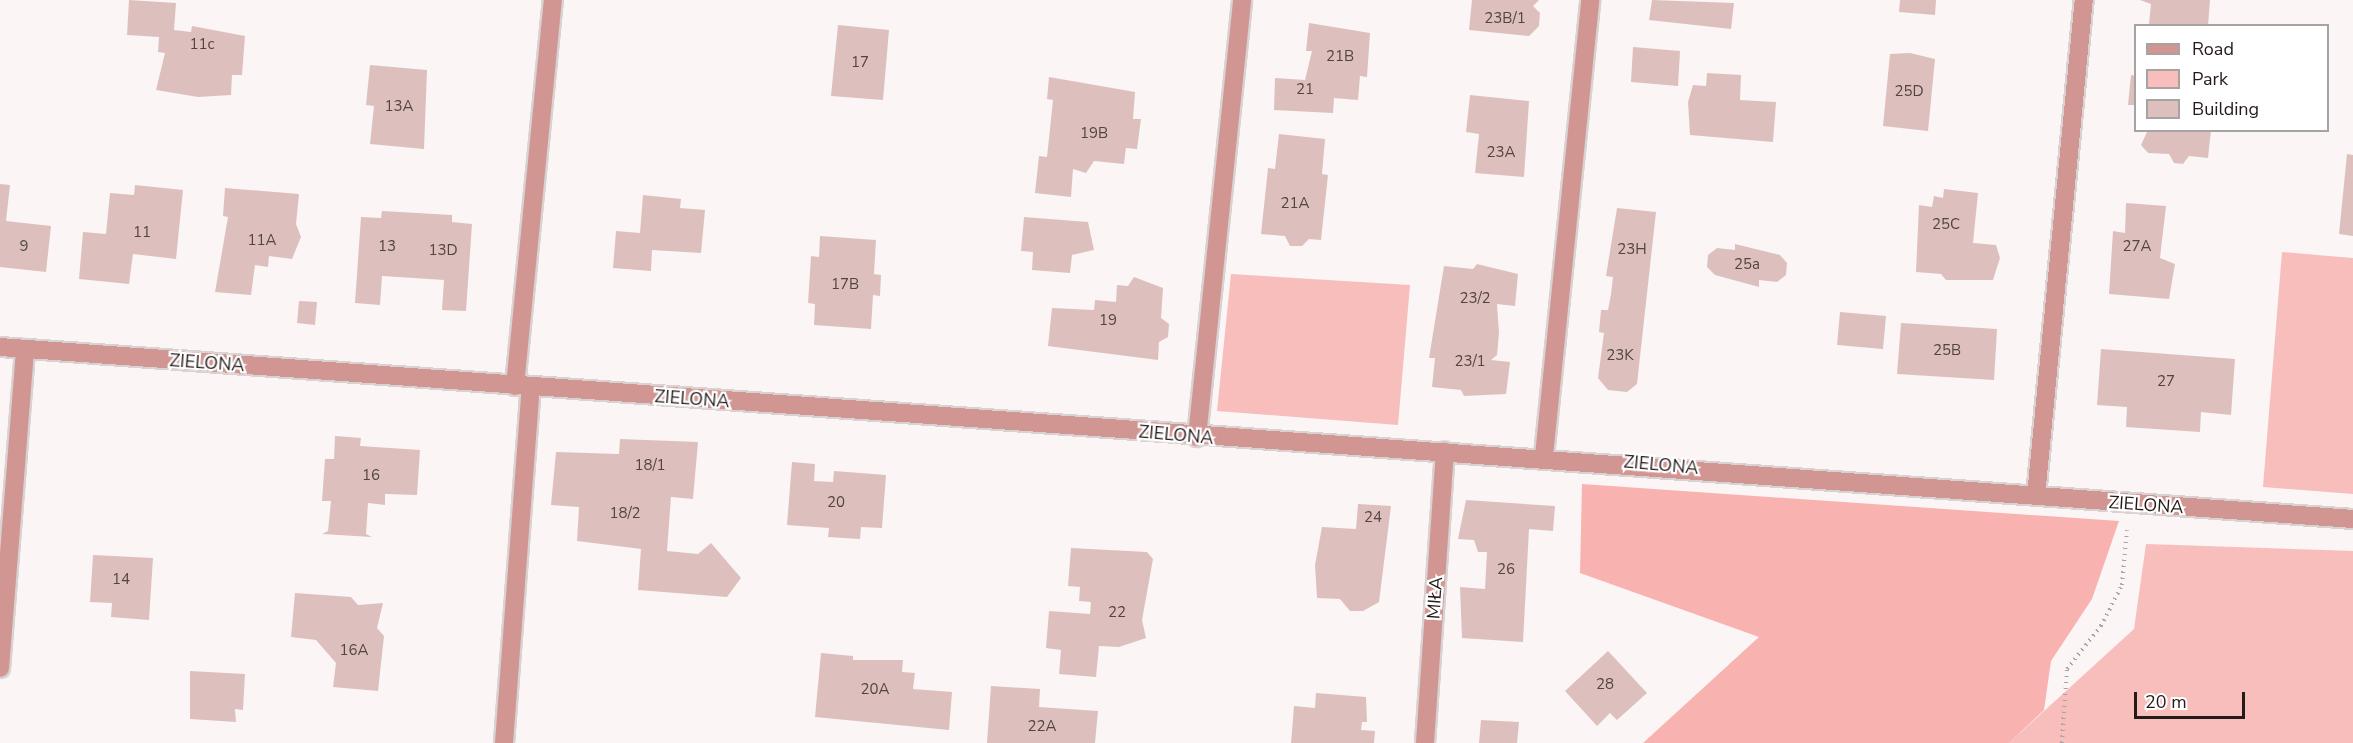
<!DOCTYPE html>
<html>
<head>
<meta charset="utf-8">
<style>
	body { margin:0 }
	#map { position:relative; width:2353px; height:743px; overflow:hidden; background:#fbf5f5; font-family:"Nunito Sans",sans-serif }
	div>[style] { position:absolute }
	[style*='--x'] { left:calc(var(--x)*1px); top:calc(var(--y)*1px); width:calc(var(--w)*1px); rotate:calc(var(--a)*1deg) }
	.green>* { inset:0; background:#f8bebc }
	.forest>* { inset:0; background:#f8b3b0 }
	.building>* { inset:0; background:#ddc0be }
	.path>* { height:4px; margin-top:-2px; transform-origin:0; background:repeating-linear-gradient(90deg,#aba3a3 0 1.5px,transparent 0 6px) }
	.roads { filter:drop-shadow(2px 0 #d9d2d2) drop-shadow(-2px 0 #d9d2d2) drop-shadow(0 2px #d9d2d2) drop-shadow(0 -2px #d9d2d2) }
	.lane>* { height:18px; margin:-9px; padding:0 9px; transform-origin:9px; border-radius:9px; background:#d19592 }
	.street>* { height:18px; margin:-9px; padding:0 9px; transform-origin:9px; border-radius:9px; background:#d19592 }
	span { translate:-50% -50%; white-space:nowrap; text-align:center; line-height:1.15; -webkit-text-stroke:4.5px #fff; paint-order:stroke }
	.number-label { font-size:15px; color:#524443 }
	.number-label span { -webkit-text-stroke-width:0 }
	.street-label { font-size:18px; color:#241a1a }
	.legend { position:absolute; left:2134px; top:24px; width:195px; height:108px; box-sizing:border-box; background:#fff; border:2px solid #a7a3a3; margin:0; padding:8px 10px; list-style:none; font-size:18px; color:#241a1a }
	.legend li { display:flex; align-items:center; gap:12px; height:30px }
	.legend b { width:30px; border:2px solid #a7a3a3 }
	.scale { position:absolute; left:2134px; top:692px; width:111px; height:27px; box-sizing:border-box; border:3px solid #241a1a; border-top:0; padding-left:8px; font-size:18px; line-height:21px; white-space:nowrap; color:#241a1a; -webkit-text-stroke:4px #fff; paint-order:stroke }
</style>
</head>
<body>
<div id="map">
	<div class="green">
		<div style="clip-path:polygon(2282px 252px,2353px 258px,2353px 494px,2263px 487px)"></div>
		<div style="clip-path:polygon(1231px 274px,1410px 285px,1398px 425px,1217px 411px)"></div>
		<div style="clip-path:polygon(2146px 544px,2353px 551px,2353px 743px,2009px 743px,2134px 629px)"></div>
	</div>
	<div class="forest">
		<div style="clip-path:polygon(1582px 484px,2119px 521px,2092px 599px,2051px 661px,2044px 710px,2009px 743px,1643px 743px,1759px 637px,1580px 573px)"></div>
	</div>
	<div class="building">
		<div style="clip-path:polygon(129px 0,176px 3px,174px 30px,191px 32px,192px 26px,245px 36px,242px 75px,232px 75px,231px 95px,198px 97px,156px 90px,165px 53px,158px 52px,159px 37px,127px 35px)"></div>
		<div style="clip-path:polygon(1472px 0,1539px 0,1533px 6px,1540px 13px,1539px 26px,1529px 36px,1469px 30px)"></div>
		<div style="clip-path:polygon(1652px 0,1734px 3px,1731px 29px,1649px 20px)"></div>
		<div style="clip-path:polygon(1900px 0,1936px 0,1935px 15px,1899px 12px)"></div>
		<div style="clip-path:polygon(2140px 0,2210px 0,2208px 26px,2149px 24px,2151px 4px)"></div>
		<div style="clip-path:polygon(1309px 23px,1370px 33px,1367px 77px,1360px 76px,1358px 100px,1334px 98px,1333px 113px,1274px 110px,1275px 78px,1305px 80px,1312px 51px,1306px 51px)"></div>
		<div style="clip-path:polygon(838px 25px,889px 30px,883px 100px,831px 96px)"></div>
		<div style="clip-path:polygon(1633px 47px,1680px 51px,1678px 86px,1631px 82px)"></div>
		<div style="clip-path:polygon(1910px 53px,1935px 59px,1928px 131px,1883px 126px,1890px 54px)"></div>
		<div style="clip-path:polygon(370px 65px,427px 70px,424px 149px,370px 144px,374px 106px,366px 105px)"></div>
		<div style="clip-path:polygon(1707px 73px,1741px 75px,1740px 100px,1776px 102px,1773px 142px,1690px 135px,1688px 102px,1693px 85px,1706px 86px)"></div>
		<div style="clip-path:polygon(2131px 75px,2136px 76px,2136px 105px,2128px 105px)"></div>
		<div style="clip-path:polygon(1049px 77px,1135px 92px,1133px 119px,1141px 119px,1137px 149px,1126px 148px,1124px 164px,1094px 161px,1086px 173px,1073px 169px,1071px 197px,1035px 193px,1039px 156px,1047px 157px,1053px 100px,1047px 99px)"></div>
		<div style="clip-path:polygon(1470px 95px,1529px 101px,1524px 177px,1475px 173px,1479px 134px,1466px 132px)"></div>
		<div style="clip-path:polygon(2148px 130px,2211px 130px,2208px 158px,2189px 156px,2183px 164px,2174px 163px,2169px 154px,2148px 153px,2141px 145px)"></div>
		<div style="clip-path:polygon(1279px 134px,1325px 139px,1322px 174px,1328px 175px,1321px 240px,1309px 239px,1302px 246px,1290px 246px,1285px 236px,1261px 234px,1268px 168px,1275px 169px)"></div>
		<div style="clip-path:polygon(2347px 154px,2353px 155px,2353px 236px,2339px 234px)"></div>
		<div style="clip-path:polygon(0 184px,10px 185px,6px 221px,51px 226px,46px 272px,0 267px)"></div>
		<div style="clip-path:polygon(135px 185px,183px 190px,176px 259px,133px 254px,129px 284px,79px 279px,83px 232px,106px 234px,110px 193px,134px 195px)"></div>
		<div style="clip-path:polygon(225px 188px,299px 194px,296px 224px,301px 237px,292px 259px,269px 256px,268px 267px,255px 265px,251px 295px,215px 292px,228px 217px,223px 216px)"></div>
		<div style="clip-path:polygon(1944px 189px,1978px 193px,1973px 243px,1996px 245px,2000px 258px,1993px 280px,1946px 280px,1941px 274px,1916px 272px,1919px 205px,1932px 207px,1934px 196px,1943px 198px)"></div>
		<div style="clip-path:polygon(643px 195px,681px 199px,680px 208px,705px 210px,701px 253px,652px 250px,651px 271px,613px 268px,616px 231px,640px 233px)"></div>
		<div style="clip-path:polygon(2126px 203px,2166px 206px,2160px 258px,2175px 264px,2169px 299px,2109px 294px,2113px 231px,2125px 233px)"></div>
		<div style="clip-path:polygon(1617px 208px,1656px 212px,1637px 384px,1627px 392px,1608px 390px,1598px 378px,1604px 333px,1599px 332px,1601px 310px,1608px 310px,1611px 294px,1613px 277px,1606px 276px)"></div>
		<div style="clip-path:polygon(382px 211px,452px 215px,452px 222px,472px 224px,466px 311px,442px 310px,444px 280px,414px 278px,382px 276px,380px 305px,355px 303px,361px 217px,381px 218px)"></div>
		<div style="clip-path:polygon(1024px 217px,1088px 222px,1094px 250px,1072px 255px,1070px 273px,1032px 270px,1033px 252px,1021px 251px)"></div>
		<div style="clip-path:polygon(820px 236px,876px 240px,874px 274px,881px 275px,880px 296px,873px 295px,871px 329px,814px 325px,815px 304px,808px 303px,811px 256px,819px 257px)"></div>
		<div style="clip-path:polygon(1735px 244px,1780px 255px,1787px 263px,1786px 275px,1777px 282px,1759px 280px,1759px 287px,1715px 275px,1707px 267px,1708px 255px,1717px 248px,1735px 250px)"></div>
		<div style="clip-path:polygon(1477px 264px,1518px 274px,1515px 306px,1497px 304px,1499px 333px,1497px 355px,1491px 360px,1510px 362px,1506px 394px,1464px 396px,1461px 390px,1432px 387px,1435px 358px,1429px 358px,1444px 266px,1473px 269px)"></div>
		<div style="clip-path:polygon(1134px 277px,1163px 288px,1161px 318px,1169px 324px,1168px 337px,1159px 342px,1158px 360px,1048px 346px,1052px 308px,1094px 310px,1095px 300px,1116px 302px,1117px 285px,1128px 286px)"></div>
		<div style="clip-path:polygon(299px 301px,317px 302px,315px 325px,297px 323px)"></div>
		<div style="clip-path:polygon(1840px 312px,1886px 316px,1883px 349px,1837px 345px)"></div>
		<div style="clip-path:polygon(1901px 323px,1997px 329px,1994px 380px,1897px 374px)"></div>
		<div style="clip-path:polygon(2101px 349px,2235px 359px,2231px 415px,2201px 412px,2200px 432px,2126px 427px,2127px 407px,2097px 405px)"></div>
		<div style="clip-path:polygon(335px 436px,361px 438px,360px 446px,420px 450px,417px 495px,385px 494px,385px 505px,368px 503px,366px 534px,372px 537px,322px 534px,328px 531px,331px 501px,322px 501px,325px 459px,334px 459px)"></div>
		<div style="clip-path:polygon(620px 439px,698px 442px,693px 499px,671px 497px,667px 551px,698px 554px,711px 543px,741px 578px,727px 597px,638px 590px,641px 549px,577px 541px,579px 507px,551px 505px,556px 452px,619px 454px)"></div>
		<div style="clip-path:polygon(792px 462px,815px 464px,814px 481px,833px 482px,834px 471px,886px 475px,882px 528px,861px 527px,860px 539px,828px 537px,829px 528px,787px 525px)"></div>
		<div style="clip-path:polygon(1466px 500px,1555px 506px,1553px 531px,1529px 529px,1523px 642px,1462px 638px,1460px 587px,1485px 589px,1487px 552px,1478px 552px,1474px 540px,1458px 539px)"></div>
		<div style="clip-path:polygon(1358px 504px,1391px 506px,1379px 602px,1363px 611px,1350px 611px,1340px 599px,1317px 598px,1315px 565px,1322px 527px,1356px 529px)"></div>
		<div style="clip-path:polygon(1071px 548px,1147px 552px,1153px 559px,1142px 620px,1146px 638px,1119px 647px,1099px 646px,1096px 677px,1059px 674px,1061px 650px,1046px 648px,1049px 611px,1090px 614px,1091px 602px,1079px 601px,1080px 587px,1068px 586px)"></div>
		<div style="clip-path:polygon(93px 555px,153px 558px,149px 620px,111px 617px,112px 603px,90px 602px)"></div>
		<div style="clip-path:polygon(295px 593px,351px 597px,358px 605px,383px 603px,377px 628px,384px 636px,378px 691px,333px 687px,336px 663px,316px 640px,291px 637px)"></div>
		<div style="clip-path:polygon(1608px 651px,1647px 693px,1617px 720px,1610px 713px,1597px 726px,1565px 691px)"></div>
		<div style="clip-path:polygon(821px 653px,853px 656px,853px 660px,903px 660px,902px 672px,915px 673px,913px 689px,952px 692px,949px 730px,815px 717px)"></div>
		<div style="clip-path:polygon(190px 671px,245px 674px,243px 710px,235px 709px,236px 722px,190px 719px)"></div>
		<div style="clip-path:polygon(991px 686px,1040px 689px,1039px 707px,1098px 711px,1095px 743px,987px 743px)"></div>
		<div style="clip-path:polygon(1316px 693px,1366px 697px,1367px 722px,1362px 722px,1361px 730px,1375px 731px,1374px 743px,1291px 743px,1294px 706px,1315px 708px)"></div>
		<div style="clip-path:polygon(1481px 720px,1519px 722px,1517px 743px,1479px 743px)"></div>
	</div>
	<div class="path">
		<div style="--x:2062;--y:743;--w:74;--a:-86.1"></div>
		<div style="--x:2067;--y:669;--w:55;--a:-51.7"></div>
		<div style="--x:2101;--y:626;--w:46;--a:-62.9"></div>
		<div style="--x:2122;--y:585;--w:55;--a:-84.8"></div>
	</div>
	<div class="roads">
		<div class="lane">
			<div style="--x:515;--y:386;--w:388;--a:-84.4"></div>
			<div style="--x:1197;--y:437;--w:439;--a:-84.1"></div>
			<div style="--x:1544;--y:456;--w:458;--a:-84.2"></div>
			<div style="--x:2036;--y:496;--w:498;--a:-84.5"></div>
			<div style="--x:0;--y:668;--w:320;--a:-85.5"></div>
			<div style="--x:504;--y:743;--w:357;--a:-85.7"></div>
		</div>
		<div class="street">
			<div style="--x:0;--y:347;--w:2359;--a:4.18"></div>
			<div style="--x:1425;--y:743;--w:292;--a:-86.1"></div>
		</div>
	</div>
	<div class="number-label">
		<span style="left:1505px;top:19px">23B/1</span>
		<span style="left:202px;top:45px">11c</span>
		<span style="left:1340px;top:57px">21B</span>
		<span style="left:860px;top:63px">17</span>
		<span style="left:1305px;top:90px">21</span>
		<span style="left:1909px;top:92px">25D</span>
		<span style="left:399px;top:107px">13A</span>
		<span style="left:1094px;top:134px">19B</span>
		<span style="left:1501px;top:153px">23A</span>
		<span style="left:1295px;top:204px">21A</span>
		<span style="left:1946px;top:225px">25C</span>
		<span style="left:142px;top:233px">11</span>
		<span style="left:262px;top:241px">11A</span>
		<span style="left:24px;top:247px">9</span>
		<span style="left:387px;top:247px">13</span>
		<span style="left:2137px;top:247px">27A</span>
		<span style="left:1632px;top:250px">23H</span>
		<span style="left:443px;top:251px">13D</span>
		<span style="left:1747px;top:265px">25a</span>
		<span style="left:845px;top:285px">17B</span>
		<span style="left:1475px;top:299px">23/2</span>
		<span style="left:1108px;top:321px">19</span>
		<span style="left:1947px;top:351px">25B</span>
		<span style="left:1620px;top:356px">23K</span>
		<span style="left:1470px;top:362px">23/1</span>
		<span style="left:2166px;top:382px">27</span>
		<span style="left:650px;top:466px">18/1</span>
		<span style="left:371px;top:476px">16</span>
		<span style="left:836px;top:503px">20</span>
		<span style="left:625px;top:514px">18/2</span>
		<span style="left:1373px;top:518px">24</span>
		<span style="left:1506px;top:570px">26</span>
		<span style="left:121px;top:580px">14</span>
		<span style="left:1117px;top:613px">22</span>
		<span style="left:354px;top:651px">16A</span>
		<span style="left:1605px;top:685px">28</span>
		<span style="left:875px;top:690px">20A</span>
		<span style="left:1042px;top:727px">22A</span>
	</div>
	<div class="street-label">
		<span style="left:207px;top:363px;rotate:4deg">ZIELONA</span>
		<span style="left:692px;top:399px;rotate:4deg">ZIELONA</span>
		<span style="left:1176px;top:435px;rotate:5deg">ZIELONA</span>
		<span style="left:1661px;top:465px;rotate:5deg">ZIELONA</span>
		<span style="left:2146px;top:505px;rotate:4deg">ZIELONA</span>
		<span style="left:1435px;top:598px;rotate:-86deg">MIŁA</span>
	</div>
	<ul class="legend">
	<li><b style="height:8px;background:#d19592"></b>Road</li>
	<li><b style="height:16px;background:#f8bebc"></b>Park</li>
	<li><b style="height:16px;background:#ddc0be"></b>Building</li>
	</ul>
	<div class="scale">20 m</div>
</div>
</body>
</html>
